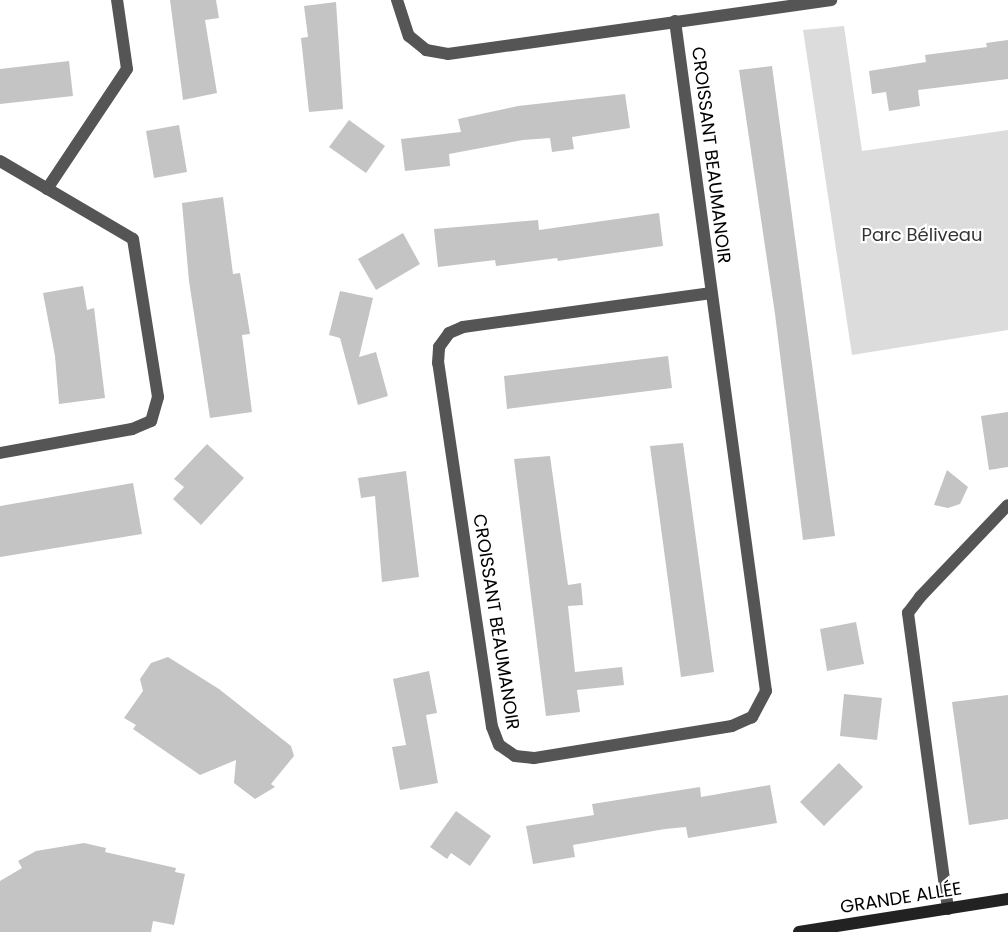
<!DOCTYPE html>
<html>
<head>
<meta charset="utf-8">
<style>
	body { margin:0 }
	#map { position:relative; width:1008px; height:932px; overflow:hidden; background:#fff; font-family:Poppins,sans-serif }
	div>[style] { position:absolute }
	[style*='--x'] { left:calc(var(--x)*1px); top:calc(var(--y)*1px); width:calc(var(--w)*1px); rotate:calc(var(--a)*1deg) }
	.green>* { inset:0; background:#dcdcdc }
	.building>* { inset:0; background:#c4c4c4 }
	.lane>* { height:12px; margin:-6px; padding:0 6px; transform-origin:6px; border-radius:6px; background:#555 }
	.street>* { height:12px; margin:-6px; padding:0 6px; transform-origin:6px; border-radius:6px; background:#555 }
	.secondary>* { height:12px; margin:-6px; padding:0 6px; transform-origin:6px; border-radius:6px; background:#222 }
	span { translate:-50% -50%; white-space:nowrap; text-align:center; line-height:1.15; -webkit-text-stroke:4.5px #fff; paint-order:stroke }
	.street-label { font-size:18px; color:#000 }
	.park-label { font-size:18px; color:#333 }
</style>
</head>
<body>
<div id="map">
	<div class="green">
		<div style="clip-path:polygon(844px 26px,862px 151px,1008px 130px,1008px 330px,852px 355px,803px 30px)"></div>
	</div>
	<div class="building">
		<div style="clip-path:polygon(170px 0,216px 0,219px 18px,205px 20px,217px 93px,183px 100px)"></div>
		<div style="clip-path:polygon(336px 2px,343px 109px,309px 112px,301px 38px,308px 37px,304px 6px)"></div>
		<div style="clip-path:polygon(1008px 40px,1008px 79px,918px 90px,920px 106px,889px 111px,886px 92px,872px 94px,869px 71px,926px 62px,925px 55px,987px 47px,986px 43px)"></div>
		<div style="clip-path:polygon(69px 61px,73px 96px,0 104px,0 69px)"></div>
		<div style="clip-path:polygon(772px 66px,835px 536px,803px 540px,775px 314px,739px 70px)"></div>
		<div style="clip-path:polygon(625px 94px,630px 128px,572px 137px,574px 149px,552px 152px,550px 138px,523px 140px,449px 154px,450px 166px,405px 171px,401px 139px,461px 132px,458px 119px,518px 106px)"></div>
		<div style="clip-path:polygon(349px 120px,385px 146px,366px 173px,329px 147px)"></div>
		<div style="clip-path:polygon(179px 125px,187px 172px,154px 178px,146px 131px)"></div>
		<div style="clip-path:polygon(223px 197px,233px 274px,240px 273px,250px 334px,242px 335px,252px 412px,210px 418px,189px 281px,182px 203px)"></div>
		<div style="clip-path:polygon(659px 213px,663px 246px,558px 261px,557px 258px,496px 266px,495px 260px,438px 267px,434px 229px,538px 220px,539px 230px)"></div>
		<div style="clip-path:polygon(403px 233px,420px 264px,376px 290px,358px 259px)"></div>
		<div style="clip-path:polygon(83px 286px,87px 310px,94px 308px,105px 398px,59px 404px,55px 356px,43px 293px)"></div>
		<div style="clip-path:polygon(340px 291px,373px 298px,359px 357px,376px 352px,388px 396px,358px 405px,340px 338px,329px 335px)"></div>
		<div style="clip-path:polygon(668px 356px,672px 388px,507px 409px,504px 376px)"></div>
		<div style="clip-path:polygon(1008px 412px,1008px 467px,989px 470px,981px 416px)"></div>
		<div style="clip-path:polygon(683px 443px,714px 672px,681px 677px,650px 446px)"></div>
		<div style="clip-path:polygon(207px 444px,244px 478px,201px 525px,173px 499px,184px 487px,174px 479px)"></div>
		<div style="clip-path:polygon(550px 456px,568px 585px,581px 583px,583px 605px,568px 606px,575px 672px,622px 667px,624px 685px,577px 690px,580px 712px,546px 716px,514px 459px)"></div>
		<div style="clip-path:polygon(947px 470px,968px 487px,960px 504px,948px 508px,934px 505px)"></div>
		<div style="clip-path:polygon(406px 471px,419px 577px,382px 582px,375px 496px,361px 498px,358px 478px)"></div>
		<div style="clip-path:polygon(133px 483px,142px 534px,0 557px,0 506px)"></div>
		<div style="clip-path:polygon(856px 622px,864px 664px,827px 671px,820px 629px)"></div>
		<div style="clip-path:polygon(168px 657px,219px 689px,291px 746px,294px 756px,271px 784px,275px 787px,255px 799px,234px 783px,236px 760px,200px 775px,133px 729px,136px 725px,124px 718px,143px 691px,140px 679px,151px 663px)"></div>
		<div style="clip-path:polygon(429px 671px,437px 713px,426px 715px,438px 783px,400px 790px,392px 747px,406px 745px,393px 679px)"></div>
		<div style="clip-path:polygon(844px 694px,882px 698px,877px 740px,840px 736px)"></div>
		<div style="clip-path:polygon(1008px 695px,1008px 819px,969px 825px,952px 702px)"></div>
		<div style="clip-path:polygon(839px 763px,863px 787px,824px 826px,800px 802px)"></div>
		<div style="clip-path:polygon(770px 785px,777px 823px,688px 838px,686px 827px,665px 829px,573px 845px,575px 857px,533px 864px,526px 826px,594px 815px,592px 804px,700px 787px,701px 797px)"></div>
		<div style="clip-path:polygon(456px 811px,491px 836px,470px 866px,451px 853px,447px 859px,430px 847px)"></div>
		<div style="clip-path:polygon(84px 843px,106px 848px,105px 852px,176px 868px,175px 872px,185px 874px,174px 925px,153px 921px,151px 932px,0 932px,0 881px,22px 868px,18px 861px,36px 851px)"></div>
	</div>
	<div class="lane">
		<div style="--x:948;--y:909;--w:299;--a:-97.7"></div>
		<div style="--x:908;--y:613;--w:20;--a:-53"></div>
		<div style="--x:920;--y:597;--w:127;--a:-46.3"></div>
	</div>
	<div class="street">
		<div style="--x:397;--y:0;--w:38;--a:72"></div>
		<div style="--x:409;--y:36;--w:22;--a:39"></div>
		<div style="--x:426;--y:50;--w:22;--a:10"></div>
		<div style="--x:448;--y:54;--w:387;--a:-8"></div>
		<div style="--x:675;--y:21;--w:676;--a:82.27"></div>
		<div style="--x:766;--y:691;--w:30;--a:118"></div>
		<div style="--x:752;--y:717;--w:22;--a:156"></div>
		<div style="--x:732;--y:726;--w:201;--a:170.8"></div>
		<div style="--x:534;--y:758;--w:19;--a:-174"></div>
		<div style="--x:515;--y:756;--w:19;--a:-145"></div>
		<div style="--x:499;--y:745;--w:19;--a:-111"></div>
		<div style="--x:492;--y:727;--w:368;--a:-98.4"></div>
		<div style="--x:438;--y:363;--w:16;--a:-86"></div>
		<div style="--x:439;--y:347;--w:17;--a:-54"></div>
		<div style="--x:449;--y:333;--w:15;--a:-23"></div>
		<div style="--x:463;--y:327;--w:249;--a:-7.8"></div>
		<div style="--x:0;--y:161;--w:154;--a:30.4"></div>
		<div style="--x:133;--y:239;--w:160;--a:81"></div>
		<div style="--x:158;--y:397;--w:25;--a:106"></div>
		<div style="--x:151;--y:421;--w:21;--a:157"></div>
		<div style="--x:132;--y:429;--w:134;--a:169.7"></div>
		<div style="--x:47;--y:189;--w:144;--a:-56.3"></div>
		<div style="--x:127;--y:69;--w:70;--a:-98.2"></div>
	</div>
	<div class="secondary">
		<div style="--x:799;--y:932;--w:212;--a:-9"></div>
	</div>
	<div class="street-label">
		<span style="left:711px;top:155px;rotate:83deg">CROISSANT BEAUMANOIR</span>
		<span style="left:496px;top:622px;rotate:81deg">CROISSANT BEAUMANOIR</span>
		<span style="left:901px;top:898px;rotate:-9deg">GRANDE ALLÉE</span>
	</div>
	<div class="park-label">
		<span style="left:922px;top:235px">Parc Béliveau</span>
	</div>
</div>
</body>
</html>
